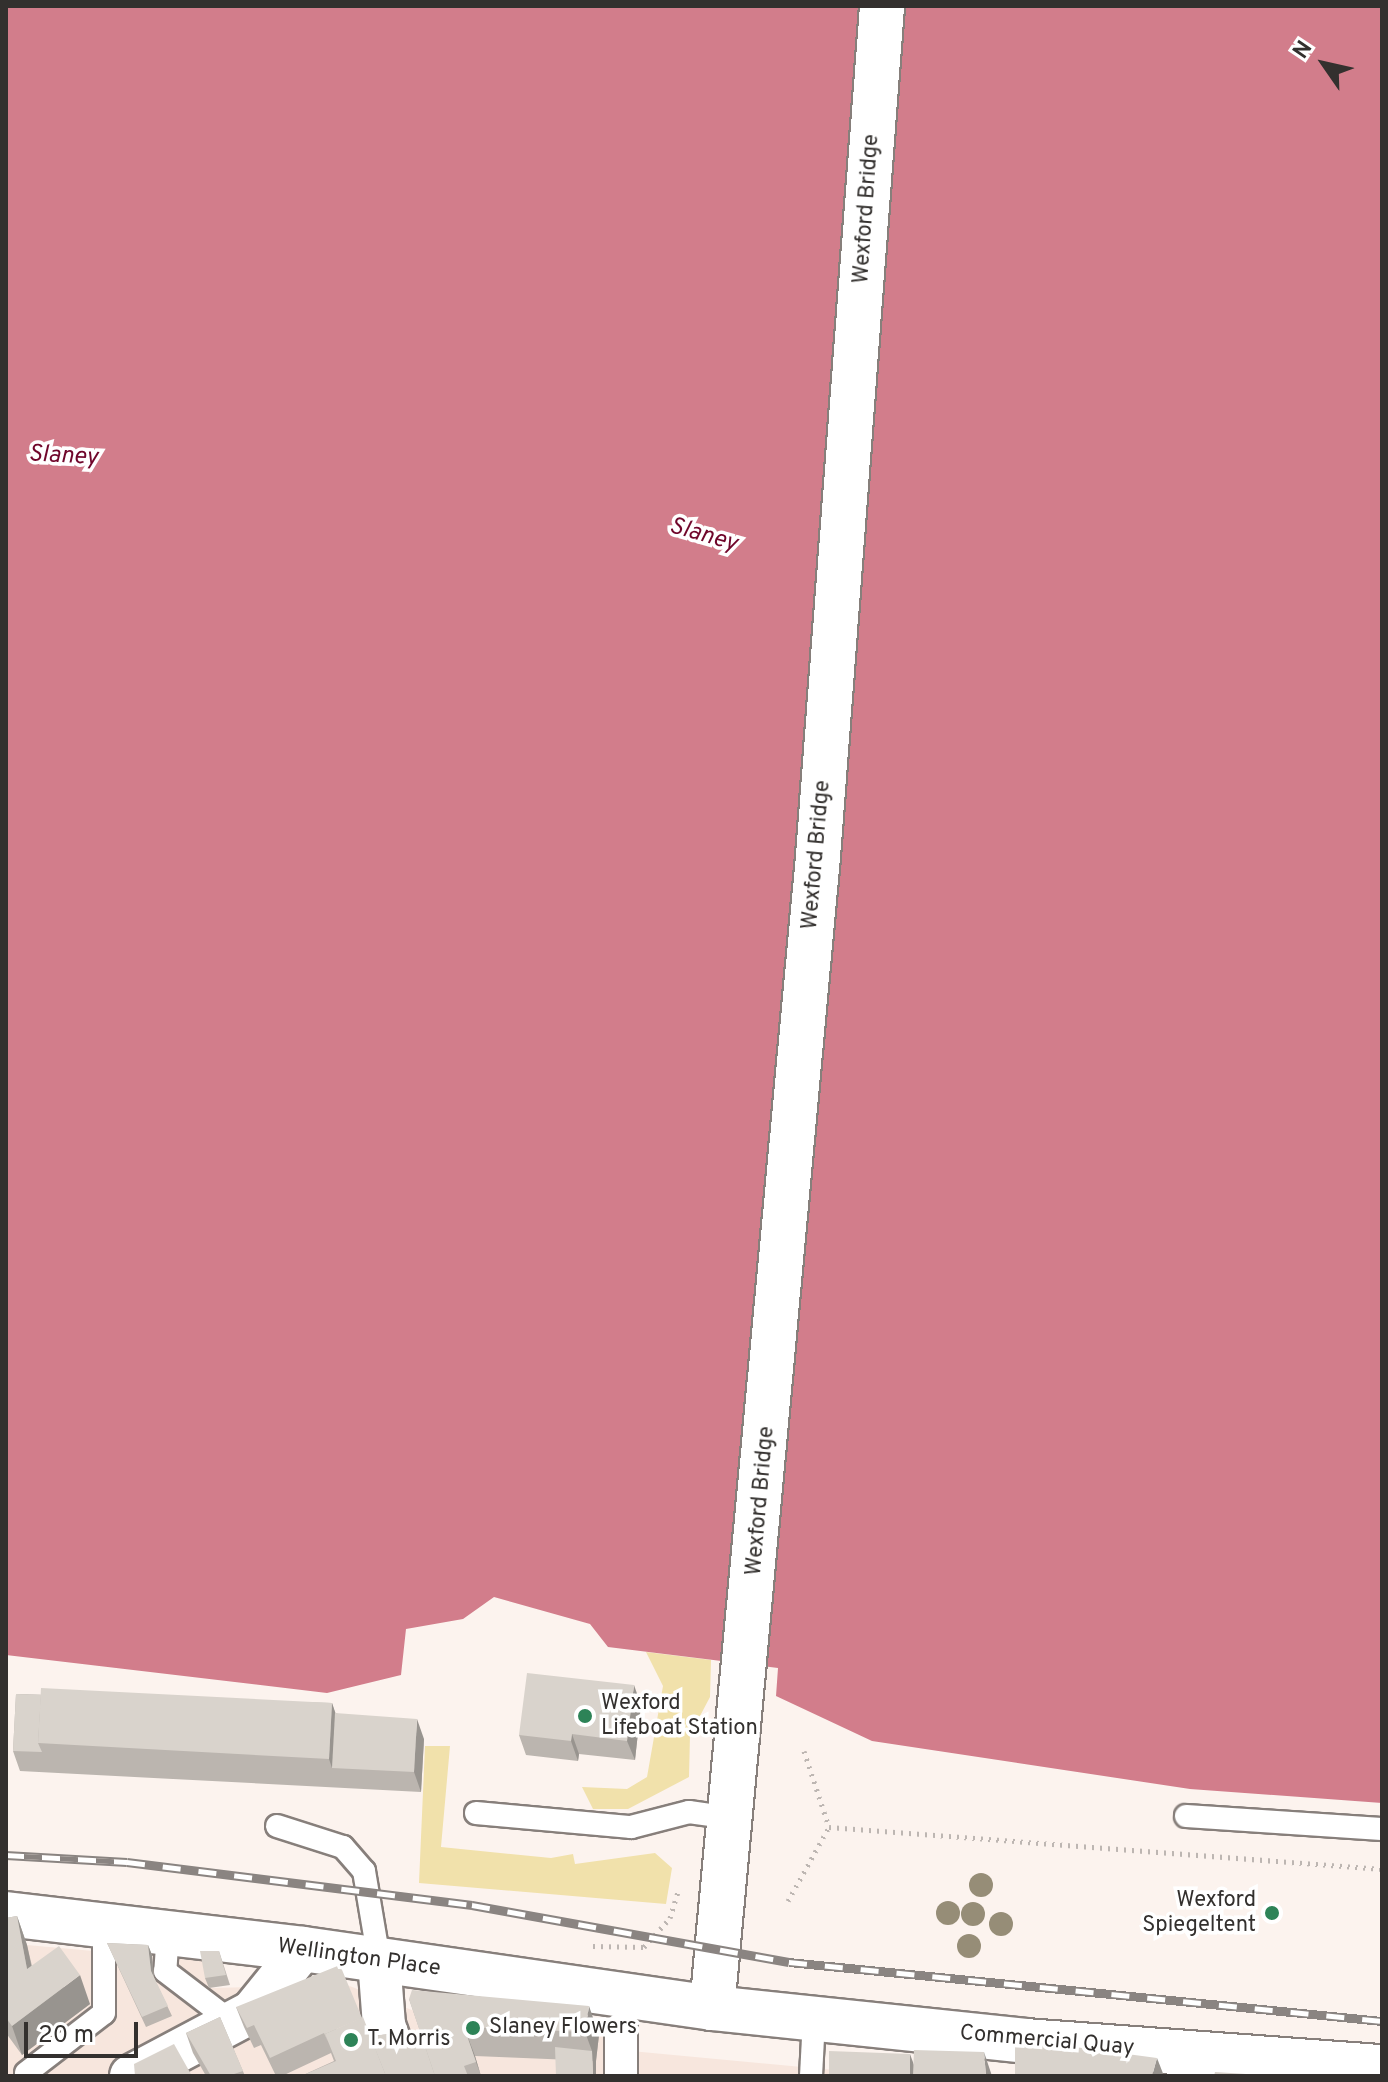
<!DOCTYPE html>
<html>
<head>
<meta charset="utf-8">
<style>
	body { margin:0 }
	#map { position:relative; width:1388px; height:2082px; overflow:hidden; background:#fcf3ee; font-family:Overpass,sans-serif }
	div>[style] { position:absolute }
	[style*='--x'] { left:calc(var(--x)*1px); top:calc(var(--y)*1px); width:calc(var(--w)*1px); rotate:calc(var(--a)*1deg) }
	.built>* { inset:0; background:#f7e6dd }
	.green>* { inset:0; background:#f1e1ab }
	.water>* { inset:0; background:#d27d8b }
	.path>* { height:5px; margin-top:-2.5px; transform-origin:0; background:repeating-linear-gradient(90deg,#bdb6b2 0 2px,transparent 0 8px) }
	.roads { filter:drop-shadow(2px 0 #877f7b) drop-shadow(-2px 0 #877f7b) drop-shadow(0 2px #877f7b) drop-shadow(0 -2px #877f7b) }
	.service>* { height:22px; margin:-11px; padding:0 11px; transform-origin:11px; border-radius:11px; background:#fff }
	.pedestrian>* { height:32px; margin:-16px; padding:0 16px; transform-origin:16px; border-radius:16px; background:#fff }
	.minor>* { height:42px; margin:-21px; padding:0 21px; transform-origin:21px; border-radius:21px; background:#fff }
	.secondary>* { height:44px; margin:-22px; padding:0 22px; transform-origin:22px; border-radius:22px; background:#fff }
	.rail>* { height:9px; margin-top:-4.5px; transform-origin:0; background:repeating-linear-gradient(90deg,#fff 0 18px,#8a8481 0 36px); box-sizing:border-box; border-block:2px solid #8a8481 }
	.trees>* { width:24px; height:24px; margin:-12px; border-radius:50%; background:#968d77 }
	.wall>* { inset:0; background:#bbb5af }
	.shaded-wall>* { inset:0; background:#98948f }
	.building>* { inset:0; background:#d9d3cc }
	.dots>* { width:22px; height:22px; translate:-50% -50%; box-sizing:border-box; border:4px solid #fff; border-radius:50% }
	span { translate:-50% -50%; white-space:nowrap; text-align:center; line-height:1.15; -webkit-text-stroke:7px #fff; paint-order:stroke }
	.street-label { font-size:22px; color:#33302e }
	.poi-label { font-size:22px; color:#33302e }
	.left { translate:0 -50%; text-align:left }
	.right { translate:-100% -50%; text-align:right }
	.water-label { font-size:24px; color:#70062b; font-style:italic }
	.frame { position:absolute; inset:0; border:8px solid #33302e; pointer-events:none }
	.north { position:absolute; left:1284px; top:24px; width:80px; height:80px; -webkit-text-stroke:6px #fff; paint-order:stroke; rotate:304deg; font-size:22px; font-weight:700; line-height:32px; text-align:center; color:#33302e }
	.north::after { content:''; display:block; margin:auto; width:28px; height:36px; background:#33302e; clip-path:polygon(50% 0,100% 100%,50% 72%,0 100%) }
	.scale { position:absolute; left:24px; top:2022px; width:114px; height:36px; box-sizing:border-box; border:4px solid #33302e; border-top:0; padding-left:10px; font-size:24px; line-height:28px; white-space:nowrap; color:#33302e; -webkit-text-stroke:6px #fff; paint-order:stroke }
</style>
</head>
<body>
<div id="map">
	<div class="built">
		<div style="clip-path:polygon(27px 1945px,204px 1961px,209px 1988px,347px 1985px,430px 2017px,606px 2030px,631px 2051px,898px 2076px,6px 2076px,6px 1948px)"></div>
	</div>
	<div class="green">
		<div style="clip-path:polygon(646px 1652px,711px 1660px,710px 1697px,690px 1735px,689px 1777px,628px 1809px,593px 1809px,582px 1787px,627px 1789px,647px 1777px,663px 1686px)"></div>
		<div style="clip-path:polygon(425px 1746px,450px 1746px,441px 1847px,551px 1858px,573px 1854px,575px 1864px,655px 1853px,672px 1868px,666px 1904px,419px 1883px)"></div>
	</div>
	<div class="water">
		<div style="clip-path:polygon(6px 6px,1382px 6px,1382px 1803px,1190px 1789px,872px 1741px,776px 1696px,778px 1668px,608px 1647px,590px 1624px,494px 1597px,463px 1619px,406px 1629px,401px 1675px,327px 1693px,6px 1655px)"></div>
	</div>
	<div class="path">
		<div style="--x:804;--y:1751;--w:80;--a:71.8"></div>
		<div style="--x:829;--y:1827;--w:555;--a:4.34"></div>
		<div style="--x:788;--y:1901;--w:85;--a:-61"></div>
		<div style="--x:593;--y:1946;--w:51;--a:1.1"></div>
		<div style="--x:644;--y:1947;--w:39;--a:-48"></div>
		<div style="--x:670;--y:1918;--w:31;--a:-73"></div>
	</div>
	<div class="roads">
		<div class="service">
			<div style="--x:476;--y:1813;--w:156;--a:5.2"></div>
			<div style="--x:631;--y:1827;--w:60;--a:-14.5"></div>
			<div style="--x:689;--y:1812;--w:42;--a:8.1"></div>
			<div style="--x:1186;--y:1816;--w:196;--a:3.8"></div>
			<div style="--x:277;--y:1826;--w:69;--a:17.7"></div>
			<div style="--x:343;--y:1847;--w:32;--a:49"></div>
			<div style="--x:364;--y:1871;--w:90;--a:80.4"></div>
			<div style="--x:168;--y:1932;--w:39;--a:94"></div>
			<div style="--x:165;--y:1971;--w:84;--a:37.3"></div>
			<div style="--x:26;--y:2073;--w:98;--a:-37.6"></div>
			<div style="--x:104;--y:2013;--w:90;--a:-90"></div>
			<div style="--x:811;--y:2076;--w:57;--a:-87"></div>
		</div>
		<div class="pedestrian">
			<div style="--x:621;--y:2076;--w:47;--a:-90"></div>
		</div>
		<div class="minor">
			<div style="--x:379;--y:1960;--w:65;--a:85.6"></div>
			<div style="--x:384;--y:2025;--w:54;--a:70.6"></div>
			<div style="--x:131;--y:2076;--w:137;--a:-27.9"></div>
			<div style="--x:252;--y:2012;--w:81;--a:-51"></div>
		</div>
		<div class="secondary">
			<div style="--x:6;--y:1914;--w:299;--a:6.7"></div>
			<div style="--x:303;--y:1949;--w:413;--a:8.2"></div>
			<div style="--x:712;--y:2008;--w:315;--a:6"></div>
			<div style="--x:1025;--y:2041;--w:358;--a:4.2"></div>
			<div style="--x:712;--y:2008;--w:1157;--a:-84.74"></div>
			<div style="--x:818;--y:856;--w:852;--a:-85.69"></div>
		</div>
	</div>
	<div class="rail">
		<div style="--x:6;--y:1855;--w:121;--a:3.3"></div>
		<div style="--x:127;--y:1862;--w:348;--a:7.1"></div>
		<div style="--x:472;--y:1905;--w:322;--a:10.2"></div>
		<div style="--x:789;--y:1962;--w:596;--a:5.68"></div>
	</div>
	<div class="trees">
		<div style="left:981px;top:1885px"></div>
		<div style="left:948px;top:1913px"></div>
		<div style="left:973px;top:1914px"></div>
		<div style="left:1001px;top:1924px"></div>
		<div style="left:969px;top:1946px"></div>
	</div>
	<div class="wall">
		<div style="clip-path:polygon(16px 1694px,332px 1703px,335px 1713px,424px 1739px,421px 1792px,20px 1771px,13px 1751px)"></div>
		<div style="clip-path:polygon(641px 1705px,635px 1760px,579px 1754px,578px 1761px,526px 1755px,519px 1735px)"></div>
		<div style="clip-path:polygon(17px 1916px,27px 1945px,32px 1966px,90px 2004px,22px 2055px,6px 2033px,6px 1918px)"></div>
		<div style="clip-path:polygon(107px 1943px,148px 1945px,152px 1955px,154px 1978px,172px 2016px,146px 2027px)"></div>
		<div style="clip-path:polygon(219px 1951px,230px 1985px,209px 1988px,205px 1978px)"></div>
		<div style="clip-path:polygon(409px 1999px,599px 2035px,596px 2061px,475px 2056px,481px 2076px,301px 2076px,334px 2061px,331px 2053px,282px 2076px,276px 2076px,261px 2045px,254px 2048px,244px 2027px,236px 2007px,370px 2036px,420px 2031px)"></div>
		<div style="clip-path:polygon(220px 2017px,245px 2076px,206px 2076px,193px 2053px,186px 2033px)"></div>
	</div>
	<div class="shaded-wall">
		<div style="clip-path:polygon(634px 1685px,641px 1705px,635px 1760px,627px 1741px)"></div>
		<div style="clip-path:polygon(332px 1703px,342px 1732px,332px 1768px,329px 1759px)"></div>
		<div style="clip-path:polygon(417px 1719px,424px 1739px,421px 1792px,414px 1772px)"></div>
		<div style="clip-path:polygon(572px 1734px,579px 1754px,578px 1761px,571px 1741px)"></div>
		<div style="clip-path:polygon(17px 1916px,27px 1945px,38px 1998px,27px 1969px)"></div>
		<div style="clip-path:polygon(148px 1945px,152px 1955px,154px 1981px,151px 1971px)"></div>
		<div style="clip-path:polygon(80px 1975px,90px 2004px,22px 2055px,12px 2026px)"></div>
		<div style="clip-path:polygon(589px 2006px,599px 2035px,596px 2061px,596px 2076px,593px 2076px,592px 2051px,585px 2032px)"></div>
		<div style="clip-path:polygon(464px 2027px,475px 2056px,481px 2076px,476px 2062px)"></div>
		<div style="clip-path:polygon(984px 2052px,992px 2076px,986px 2076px)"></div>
		<div style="clip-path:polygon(910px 2054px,918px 2076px,910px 2076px)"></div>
		<div style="clip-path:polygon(1157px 2058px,1164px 2076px,1152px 2076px)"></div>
	</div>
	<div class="building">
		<div style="clip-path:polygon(527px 1673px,634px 1685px,627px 1741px,572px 1734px,571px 1741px,519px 1735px)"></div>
		<div style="clip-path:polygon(41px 1688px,332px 1703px,329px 1759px,38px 1743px)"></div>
		<div style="clip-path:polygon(16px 1694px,41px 1695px,38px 1743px,42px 1752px,13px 1751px)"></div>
		<div style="clip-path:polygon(335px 1713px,417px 1719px,414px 1772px,332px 1768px)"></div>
		<div style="clip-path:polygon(17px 1916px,27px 1969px,59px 1946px,80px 1975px,12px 2026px,6px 2018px,6px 1918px)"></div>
		<div style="clip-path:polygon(107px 1943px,148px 1945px,151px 1971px,168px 2006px,142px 2017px)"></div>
		<div style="clip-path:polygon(200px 1951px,219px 1951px,226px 1975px,205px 1978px)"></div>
		<div style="clip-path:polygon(340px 1965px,362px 2018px,325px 2034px,328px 2042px,324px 2033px,270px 2058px,254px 2025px,247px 2028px,236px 2007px)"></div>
		<div style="clip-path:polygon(412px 1990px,589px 2006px,585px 2032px,464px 2027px,476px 2062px,464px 2066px,468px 2076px,435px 2076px,409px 1999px)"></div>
		<div style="clip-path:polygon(220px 2017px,243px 2071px,228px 2076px,211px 2076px,186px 2033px)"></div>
		<div style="clip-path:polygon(363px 2017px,386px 2076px,301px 2076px,336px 2061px,325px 2034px)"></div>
		<div style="clip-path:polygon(420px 2031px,435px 2076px,386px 2076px,370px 2036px)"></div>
		<div style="clip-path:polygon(1015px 2039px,1157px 2058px,1152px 2076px,1015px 2076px)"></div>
		<div style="clip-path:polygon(174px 2044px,192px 2076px,135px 2076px,134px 2064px)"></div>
		<div style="clip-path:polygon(555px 2047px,592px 2051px,593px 2076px,556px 2076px)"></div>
		<div style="clip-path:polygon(914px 2050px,984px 2052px,986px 2076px,913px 2076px)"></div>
		<div style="clip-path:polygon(829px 2051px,910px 2054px,910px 2076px,829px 2076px)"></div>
		<div style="clip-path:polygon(1215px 2072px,1277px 2076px,1214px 2076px)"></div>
	</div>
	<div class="dots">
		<div style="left:585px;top:1716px;background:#2d8357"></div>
		<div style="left:1272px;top:1913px;background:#2d8357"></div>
		<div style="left:473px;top:2028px;background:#2d8357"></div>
		<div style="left:351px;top:2040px;background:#2d8357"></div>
	</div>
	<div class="street-label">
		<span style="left:867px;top:209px;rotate:-86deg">Wexford Bridge</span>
		<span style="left:817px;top:855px;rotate:-85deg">Wexford Bridge</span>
		<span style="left:761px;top:1501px;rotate:-85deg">Wexford Bridge</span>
		<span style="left:359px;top:1958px;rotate:8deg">Wellington Place</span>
		<span style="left:1047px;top:2041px;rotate:5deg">Commercial Quay</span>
	</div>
	<div class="poi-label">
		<span class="left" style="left:601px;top:1716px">Wexford<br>Lifeboat Station</span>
		<span class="right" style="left:1256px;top:1913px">Wexford<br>Spiegeltent</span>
		<span class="left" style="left:489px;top:2028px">Slaney Flowers</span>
		<span class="left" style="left:367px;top:2040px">T. Morris</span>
	</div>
	<div class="water-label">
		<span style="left:63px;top:457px;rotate:3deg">Slaney</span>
		<span style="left:703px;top:536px;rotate:16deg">Slaney</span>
	</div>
	<div class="frame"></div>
	<div class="north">N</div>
	<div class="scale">20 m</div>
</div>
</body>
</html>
